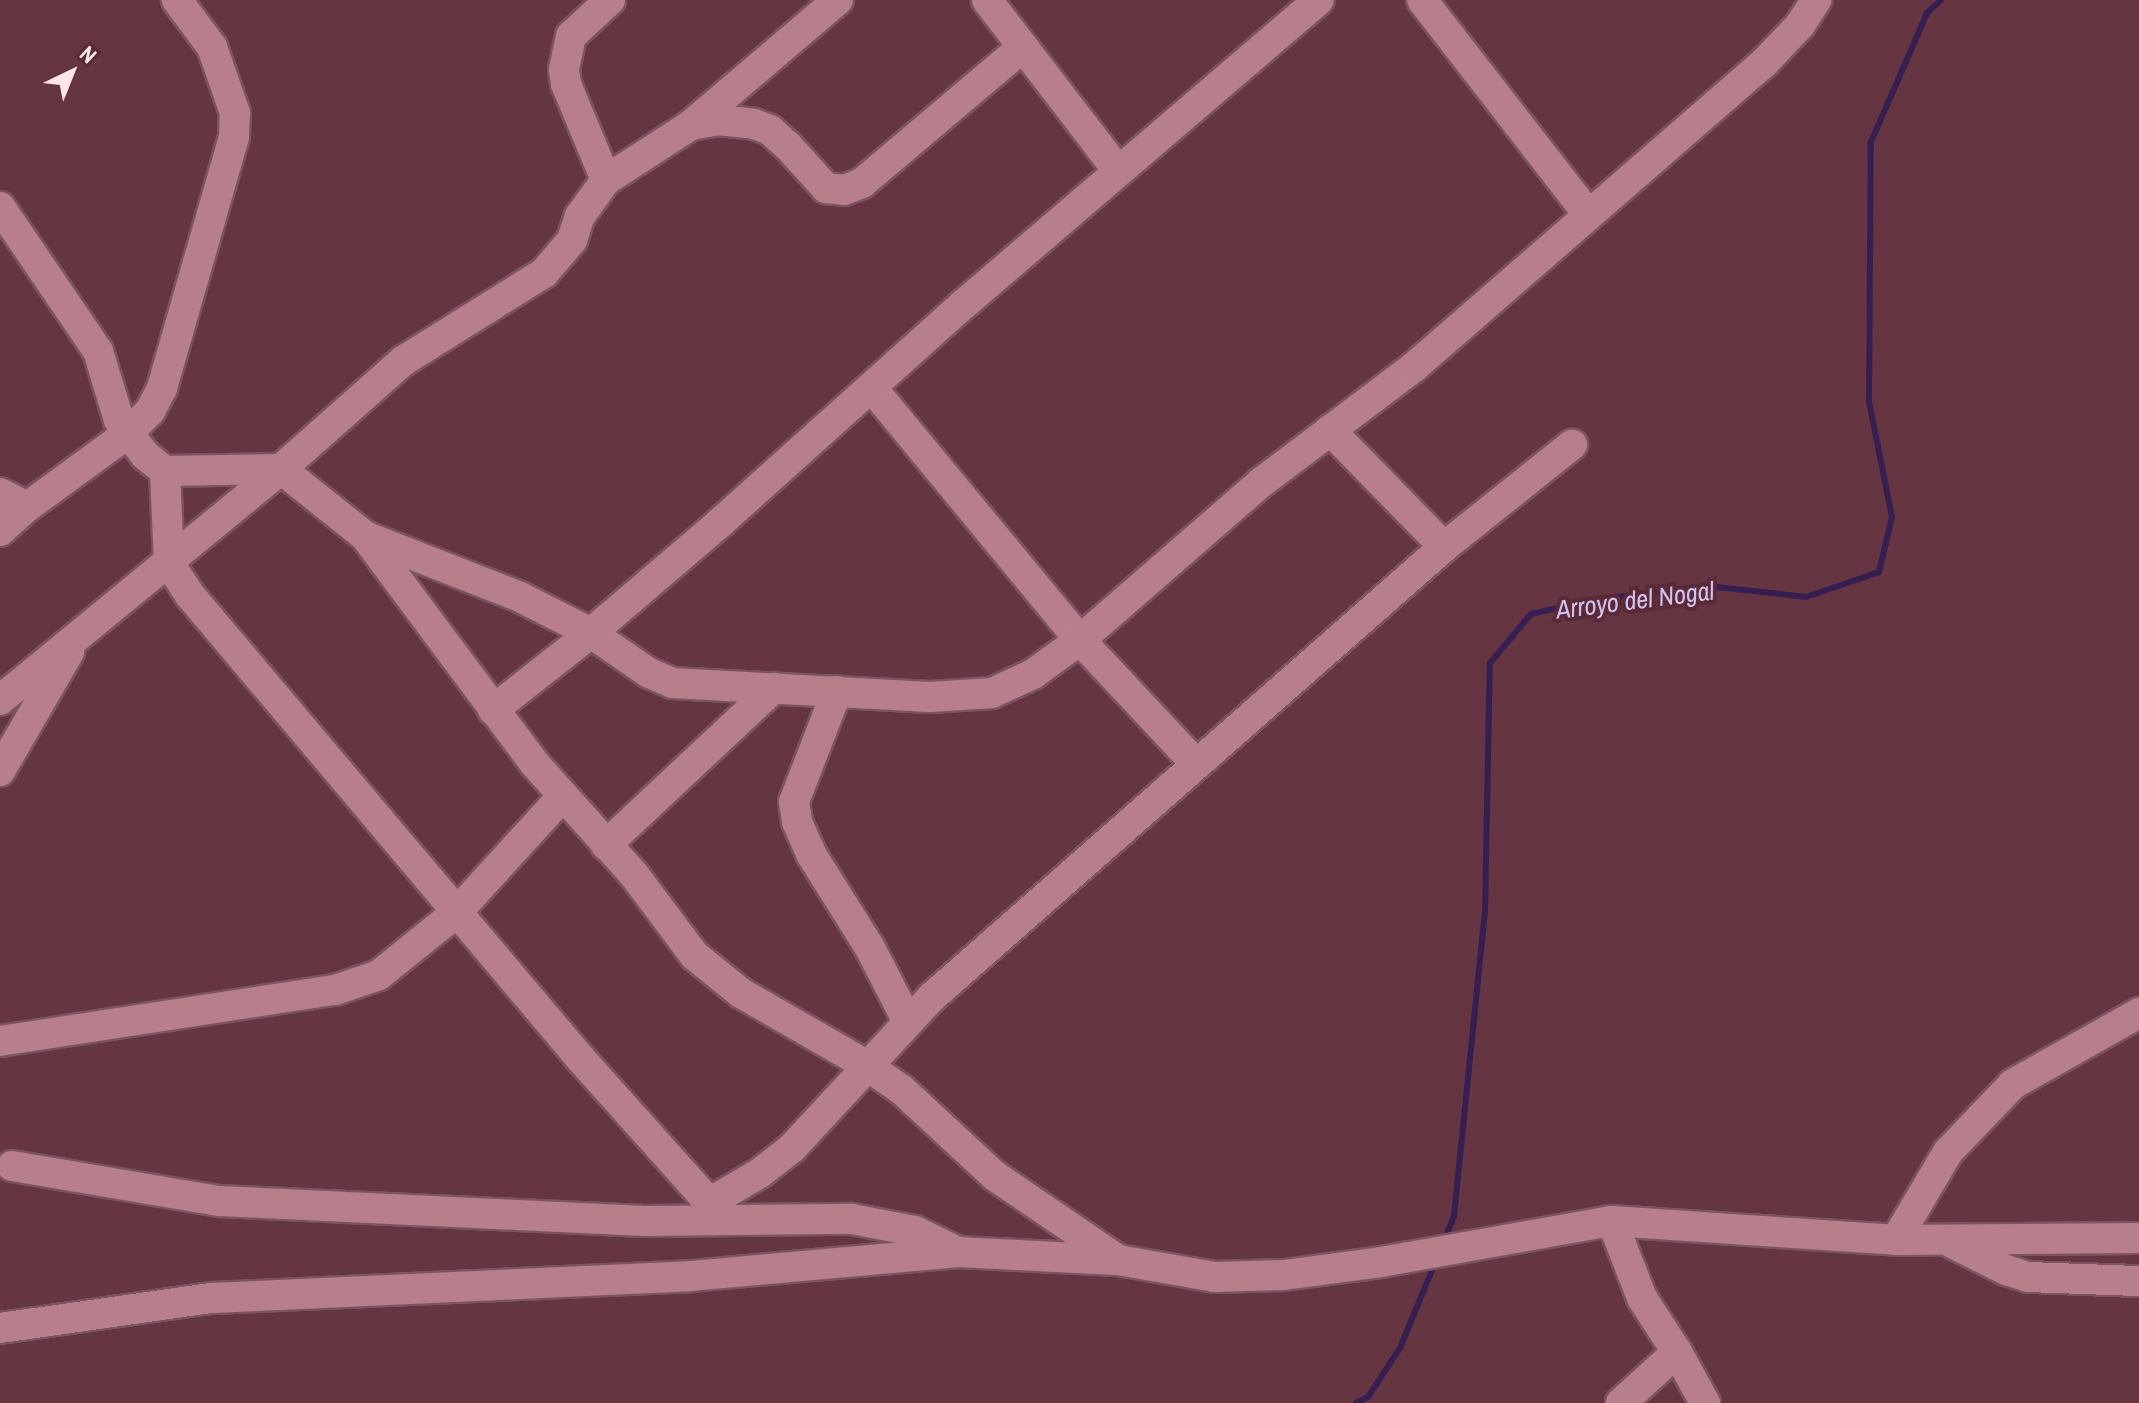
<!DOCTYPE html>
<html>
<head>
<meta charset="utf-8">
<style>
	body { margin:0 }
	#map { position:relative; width:2139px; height:1403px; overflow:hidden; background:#653542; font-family:"Archivo Narrow",sans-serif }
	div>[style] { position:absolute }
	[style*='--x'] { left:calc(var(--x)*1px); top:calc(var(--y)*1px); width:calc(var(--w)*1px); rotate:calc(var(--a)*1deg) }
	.stream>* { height:6px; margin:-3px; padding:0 3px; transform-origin:3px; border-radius:3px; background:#371e51 }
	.roads { filter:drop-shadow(2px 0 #7b545f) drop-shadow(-2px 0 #7b545f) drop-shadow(0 2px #7b545f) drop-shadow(0 -2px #7b545f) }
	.minor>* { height:30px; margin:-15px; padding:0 15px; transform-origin:15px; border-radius:15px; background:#b67f8b }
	span { translate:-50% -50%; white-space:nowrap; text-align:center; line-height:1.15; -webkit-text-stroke:8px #592b37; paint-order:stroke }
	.water-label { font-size:26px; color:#d6c1f3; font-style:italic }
	.north { position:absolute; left:32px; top:32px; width:80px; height:80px; -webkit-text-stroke:6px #592b37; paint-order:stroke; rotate:43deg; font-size:22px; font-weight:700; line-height:32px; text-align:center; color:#fee6eb }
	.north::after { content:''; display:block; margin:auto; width:28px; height:36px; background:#fee6eb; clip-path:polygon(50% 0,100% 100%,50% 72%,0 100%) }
</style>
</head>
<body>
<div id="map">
	<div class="stream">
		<div style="--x:1444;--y:1241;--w:27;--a:-68"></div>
		<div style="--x:1454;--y:1216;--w:305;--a:-84.2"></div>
		<div style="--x:1485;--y:913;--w:250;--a:-88.9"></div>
		<div style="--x:1490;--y:663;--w:64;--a:-50.1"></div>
		<div style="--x:1531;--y:614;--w:64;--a:-12.7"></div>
		<div style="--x:1593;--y:600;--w:116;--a:-6.9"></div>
		<div style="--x:1708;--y:586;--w:99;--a:6.4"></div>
		<div style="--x:1806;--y:597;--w:77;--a:-18.9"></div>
		<div style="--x:1879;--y:572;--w:57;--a:-76.7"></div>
		<div style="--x:1892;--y:517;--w:117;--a:-101.3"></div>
		<div style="--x:1869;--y:402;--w:260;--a:-89.6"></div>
		<div style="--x:1871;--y:142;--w:141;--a:-66.5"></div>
		<div style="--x:1927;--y:13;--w:19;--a:-43"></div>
		<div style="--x:1356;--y:1403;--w:13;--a:-27"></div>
		<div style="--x:1368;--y:1397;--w:59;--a:-56.9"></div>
		<div style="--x:1400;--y:1348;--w:92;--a:-67.6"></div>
	</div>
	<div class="roads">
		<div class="minor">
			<div style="--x:987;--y:0;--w:215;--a:52.5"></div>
			<div style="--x:1422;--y:0;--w:271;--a:52.2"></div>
			<div style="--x:691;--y:125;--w:27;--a:-10"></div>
			<div style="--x:718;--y:120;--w:36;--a:6"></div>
			<div style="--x:754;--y:124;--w:17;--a:21"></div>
			<div style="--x:770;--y:130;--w:24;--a:42"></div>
			<div style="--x:788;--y:146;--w:57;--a:47.9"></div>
			<div style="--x:826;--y:188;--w:18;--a:6"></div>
			<div style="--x:844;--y:190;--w:19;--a:-21"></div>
			<div style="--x:862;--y:183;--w:211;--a:-40.2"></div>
			<div style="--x:606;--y:180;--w:104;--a:-112.6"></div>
			<div style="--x:566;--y:84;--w:15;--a:-98"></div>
			<div style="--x:564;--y:69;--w:34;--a:-78"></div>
			<div style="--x:571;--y:36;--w:53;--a:-42.7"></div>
			<div style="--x:0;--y:207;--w:174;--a:55.8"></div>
			<div style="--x:98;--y:351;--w:72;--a:73.1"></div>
			<div style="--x:119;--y:420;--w:44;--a:53.4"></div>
			<div style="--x:145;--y:455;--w:26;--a:39"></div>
			<div style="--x:165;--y:471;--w:116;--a:-1"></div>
			<div style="--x:281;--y:469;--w:107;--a:38.6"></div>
			<div style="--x:365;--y:536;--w:284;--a:53.3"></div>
			<div style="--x:535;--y:764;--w:150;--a:48.2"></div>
			<div style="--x:635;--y:876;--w:99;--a:53.2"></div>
			<div style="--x:694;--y:955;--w:60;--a:39"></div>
			<div style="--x:741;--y:993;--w:144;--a:29.9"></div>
			<div style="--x:866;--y:1065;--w:44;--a:34.8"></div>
			<div style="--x:902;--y:1090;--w:127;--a:42.8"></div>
			<div style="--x:995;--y:1176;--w:149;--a:34.3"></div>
			<div style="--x:1118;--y:1260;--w:97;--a:10"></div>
			<div style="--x:1214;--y:1277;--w:70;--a:-1.6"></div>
			<div style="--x:1284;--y:1275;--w:98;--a:-7.6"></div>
			<div style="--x:1381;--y:1262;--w:235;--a:-10.1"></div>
			<div style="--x:1612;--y:1221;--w:285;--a:3.8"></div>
			<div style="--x:1896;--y:1240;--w:243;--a:-0.5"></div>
			<div style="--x:872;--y:388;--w:327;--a:50.5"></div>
			<div style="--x:1080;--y:640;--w:170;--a:46.9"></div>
			<div style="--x:1330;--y:430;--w:163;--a:45.7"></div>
			<div style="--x:165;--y:471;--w:92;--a:87.5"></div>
			<div style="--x:169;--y:563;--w:37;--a:57"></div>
			<div style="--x:189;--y:594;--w:607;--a:49.88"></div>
			<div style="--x:580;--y:1058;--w:215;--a:48.2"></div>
			<div style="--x:0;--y:493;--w:30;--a:27"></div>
			<div style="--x:27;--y:507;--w:124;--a:-36.1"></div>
			<div style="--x:127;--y:434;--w:33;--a:-45"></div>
			<div style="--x:150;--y:411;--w:26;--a:-62"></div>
			<div style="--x:162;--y:388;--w:261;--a:-74"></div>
			<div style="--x:234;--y:137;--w:24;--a:-88"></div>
			<div style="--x:235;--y:113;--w:70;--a:-109.2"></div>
			<div style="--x:212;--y:47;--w:59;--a:-126.7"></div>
			<div style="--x:0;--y:531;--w:36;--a:-42"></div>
			<div style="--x:367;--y:537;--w:164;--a:21.4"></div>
			<div style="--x:520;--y:597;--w:80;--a:26.9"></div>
			<div style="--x:591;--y:633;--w:70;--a:34.6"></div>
			<div style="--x:649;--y:673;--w:25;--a:23"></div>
			<div style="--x:672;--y:683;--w:258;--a:3.1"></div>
			<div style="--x:930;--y:697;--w:62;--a:-3.7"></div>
			<div style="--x:992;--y:693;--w:45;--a:-24.9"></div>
			<div style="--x:1033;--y:674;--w:58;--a:-35.9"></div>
			<div style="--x:1080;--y:640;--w:241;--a:-41"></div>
			<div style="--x:1262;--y:482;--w:191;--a:-37.1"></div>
			<div style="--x:1414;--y:367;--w:464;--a:-41"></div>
			<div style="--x:1764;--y:63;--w:52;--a:-46.5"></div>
			<div style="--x:1800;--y:25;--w:30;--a:-57"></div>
			<div style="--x:837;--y:691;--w:119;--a:111.2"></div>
			<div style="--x:794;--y:802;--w:20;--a:81"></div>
			<div style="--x:797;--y:822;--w:35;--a:66"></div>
			<div style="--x:811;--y:854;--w:111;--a:57.9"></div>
			<div style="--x:870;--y:948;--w:83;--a:62.8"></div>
			<div style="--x:0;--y:700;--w:364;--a:-39.4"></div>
			<div style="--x:281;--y:469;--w:163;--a:-41.5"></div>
			<div style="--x:403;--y:361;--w:166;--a:-32"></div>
			<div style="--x:544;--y:273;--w:43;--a:-49.7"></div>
			<div style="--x:572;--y:240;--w:25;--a:-72"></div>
			<div style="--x:580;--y:216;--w:44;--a:-54.2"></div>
			<div style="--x:606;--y:180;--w:101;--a:-32.9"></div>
			<div style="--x:691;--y:125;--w:193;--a:-40.4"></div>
			<div style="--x:493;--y:710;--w:125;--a:-38.2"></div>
			<div style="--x:591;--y:633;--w:172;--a:-40.5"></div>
			<div style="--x:722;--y:521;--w:325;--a:-41.9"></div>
			<div style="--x:964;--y:304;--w:467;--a:-40.6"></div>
			<div style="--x:0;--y:771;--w:138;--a:-59.9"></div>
			<div style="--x:606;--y:845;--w:230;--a:-43.1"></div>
			<div style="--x:0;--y:1041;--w:339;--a:-8.7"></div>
			<div style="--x:335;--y:990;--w:46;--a:-18.8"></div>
			<div style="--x:379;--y:975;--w:100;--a:-38.9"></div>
			<div style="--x:457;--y:912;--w:157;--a:-47.6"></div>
			<div style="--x:12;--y:1166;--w:211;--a:9.6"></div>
			<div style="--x:220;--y:1201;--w:425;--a:2.7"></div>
			<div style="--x:645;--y:1221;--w:207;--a:-0.6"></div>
			<div style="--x:852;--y:1219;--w:64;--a:10.8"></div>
			<div style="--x:915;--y:1231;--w:48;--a:26"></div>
			<div style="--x:958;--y:1252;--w:158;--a:2.9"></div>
			<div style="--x:709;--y:1203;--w:59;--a:-30.5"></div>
			<div style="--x:760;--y:1173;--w:41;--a:-38"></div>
			<div style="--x:792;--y:1148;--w:206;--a:-47.2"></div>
			<div style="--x:932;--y:997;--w:682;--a:-41.31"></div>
			<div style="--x:1444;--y:547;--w:164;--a:-38.6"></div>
			<div style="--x:1612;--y:1221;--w:83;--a:68.7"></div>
			<div style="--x:1642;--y:1298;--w:64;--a:57.1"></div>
			<div style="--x:1677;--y:1352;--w:76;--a:137.7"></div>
			<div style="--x:1896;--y:1240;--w:102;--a:-59.4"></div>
			<div style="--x:1948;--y:1152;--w:94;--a:-46.3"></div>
			<div style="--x:2013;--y:1084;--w:145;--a:-29.4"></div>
			<div style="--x:1952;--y:1243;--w:60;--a:26.6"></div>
			<div style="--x:2006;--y:1270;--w:23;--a:18"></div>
			<div style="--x:2028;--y:1277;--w:111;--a:2.1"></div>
			<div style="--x:0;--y:1328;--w:214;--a:-8.1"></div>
			<div style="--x:212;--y:1298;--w:479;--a:-2.6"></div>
			<div style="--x:690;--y:1276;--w:269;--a:-5.1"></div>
			<div style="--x:1677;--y:1352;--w:58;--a:61.2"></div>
		</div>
	</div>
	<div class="water-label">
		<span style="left:1635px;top:600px;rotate:-7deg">Arroyo del Nogal</span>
	</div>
	<div class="north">N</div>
</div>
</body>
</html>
